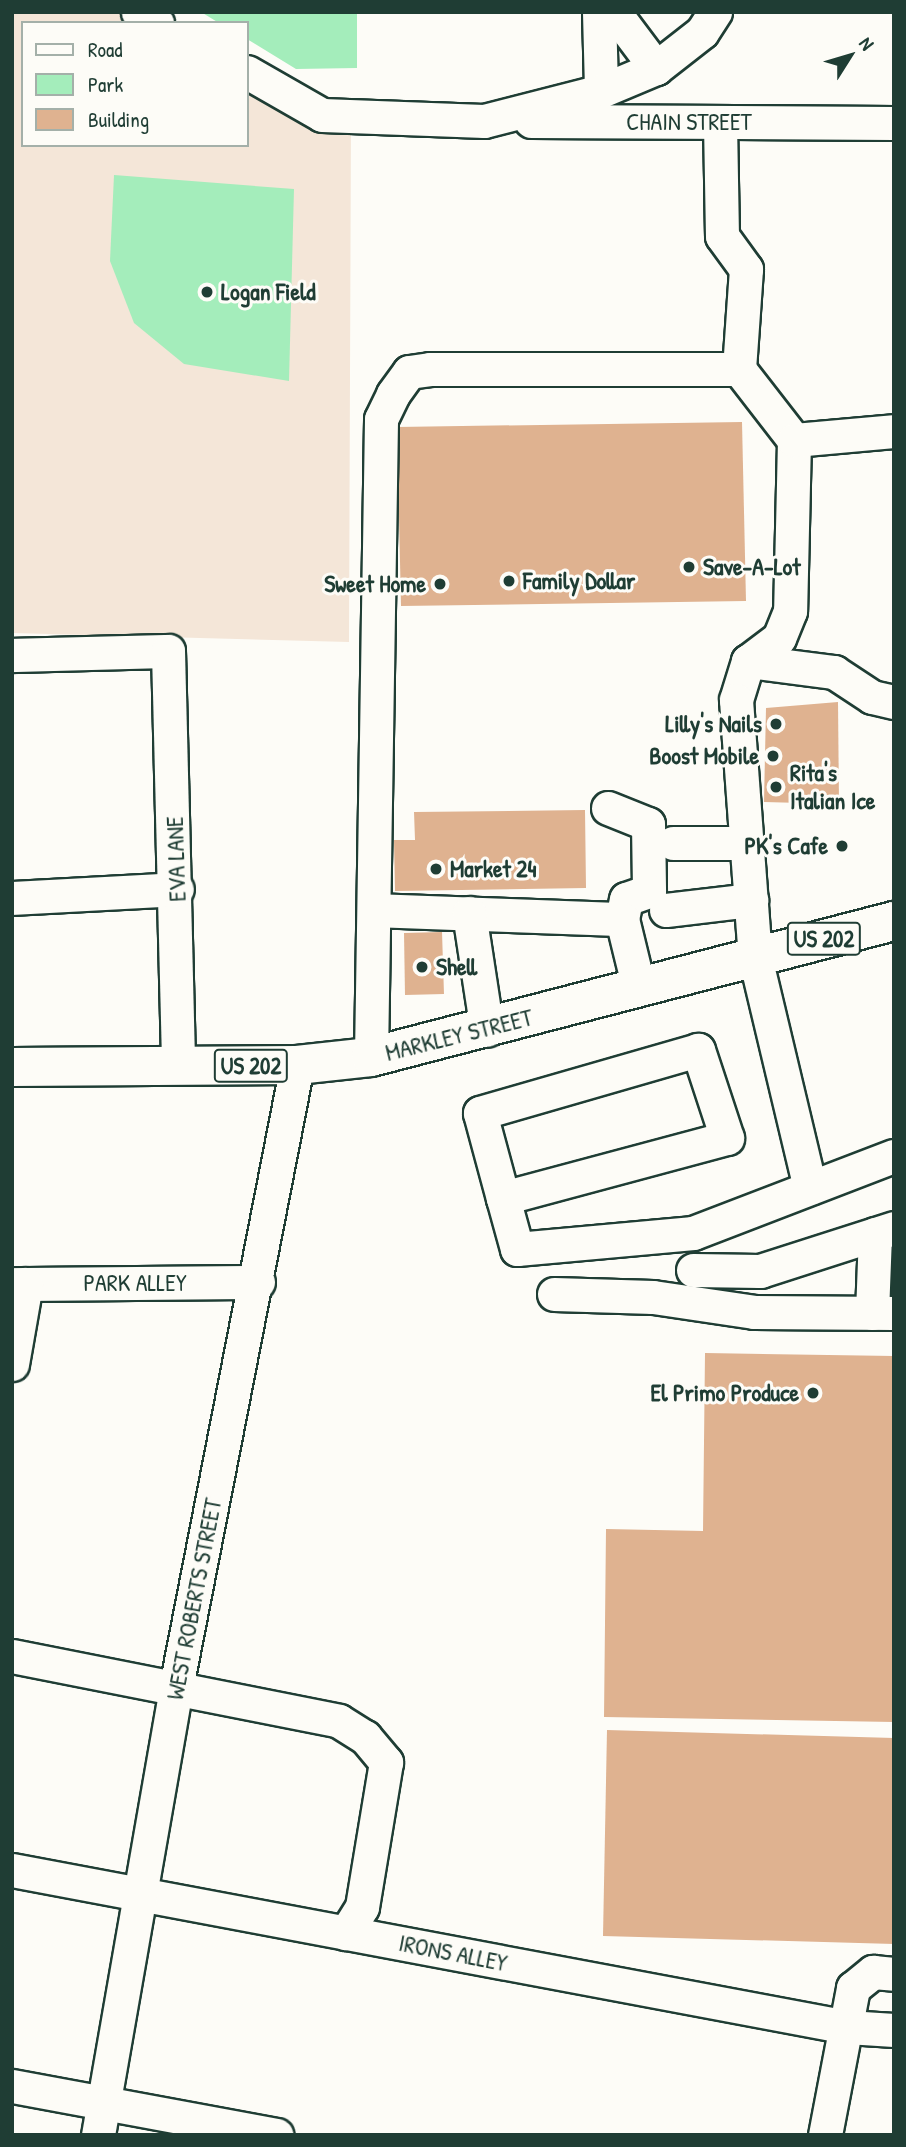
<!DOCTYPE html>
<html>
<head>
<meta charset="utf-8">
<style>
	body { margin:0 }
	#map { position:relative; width:906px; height:2147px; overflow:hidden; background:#fdfcf7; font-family:"Patrick Hand",sans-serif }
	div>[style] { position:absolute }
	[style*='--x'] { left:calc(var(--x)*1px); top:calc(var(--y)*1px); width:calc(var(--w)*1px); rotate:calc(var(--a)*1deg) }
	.built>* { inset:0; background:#f4e6d8 }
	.green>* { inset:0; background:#a4edbb }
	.building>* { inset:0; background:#dfb290 }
	.roads { filter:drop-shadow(2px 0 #1f3d34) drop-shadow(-2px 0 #1f3d34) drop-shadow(0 2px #1f3d34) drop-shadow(0 -2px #1f3d34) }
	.minor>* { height:33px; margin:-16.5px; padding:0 16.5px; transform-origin:16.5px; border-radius:16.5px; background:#fdfcf7 }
	.highway>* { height:38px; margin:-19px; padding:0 19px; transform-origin:19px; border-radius:19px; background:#fdfcf7 }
	.dots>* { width:19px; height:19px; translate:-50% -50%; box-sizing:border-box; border:4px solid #fdfcf7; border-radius:50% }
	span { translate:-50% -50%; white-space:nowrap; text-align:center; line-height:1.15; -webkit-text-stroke:6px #fdfcf7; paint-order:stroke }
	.shield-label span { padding:2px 5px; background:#fdfcf7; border:2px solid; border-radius:5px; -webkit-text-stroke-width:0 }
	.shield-label { font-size:23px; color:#1f3d34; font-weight:700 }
	.street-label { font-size:24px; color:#1f3d34 }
	.poi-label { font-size:24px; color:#1f3d34; font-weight:700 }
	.left { translate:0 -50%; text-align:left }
	.right { translate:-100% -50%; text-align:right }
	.frame { position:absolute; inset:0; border:14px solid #1f3d34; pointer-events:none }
	.legend { position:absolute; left:21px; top:21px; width:228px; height:126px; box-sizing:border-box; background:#fdfcf7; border:2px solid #a4b0a9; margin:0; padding:9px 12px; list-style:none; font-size:21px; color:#1f3d34 }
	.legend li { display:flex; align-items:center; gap:14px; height:35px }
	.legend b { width:35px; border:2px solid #a4b0a9 }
	.north { position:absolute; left:815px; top:21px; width:70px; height:70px; -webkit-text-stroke:5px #fdfcf7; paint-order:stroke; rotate:53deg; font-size:19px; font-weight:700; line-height:28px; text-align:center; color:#1f3d34 }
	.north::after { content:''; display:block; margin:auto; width:24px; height:32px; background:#1f3d34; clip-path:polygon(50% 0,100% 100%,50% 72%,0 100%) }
</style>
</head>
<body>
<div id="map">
	<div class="built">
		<div style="clip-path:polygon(12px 12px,136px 12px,155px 23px,23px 23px,23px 145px,247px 145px,247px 73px,351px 116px,349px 642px,12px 633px)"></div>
	</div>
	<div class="green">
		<div style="clip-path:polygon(201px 12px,357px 12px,357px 68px,296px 69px,247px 39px,247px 23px,219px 23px)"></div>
		<div style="clip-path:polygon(114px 175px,294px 189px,289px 381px,184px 364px,134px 323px,110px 261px)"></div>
	</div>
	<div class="building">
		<div style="clip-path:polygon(742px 422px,746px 601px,401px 606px,397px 427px)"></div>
		<div style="clip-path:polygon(838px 702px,839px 804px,764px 802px,766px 708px)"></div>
		<div style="clip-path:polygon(585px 810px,586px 888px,395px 891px,394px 840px,415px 840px,414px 812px)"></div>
		<div style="clip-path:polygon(442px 932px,444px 994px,405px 995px,404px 933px)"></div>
		<div style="clip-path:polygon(705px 1353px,894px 1356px,894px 1722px,604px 1717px,606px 1529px,703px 1531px)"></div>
		<div style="clip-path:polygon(607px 1730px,894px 1738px,894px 1944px,603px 1936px)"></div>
	</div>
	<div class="roads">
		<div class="minor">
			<div style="--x:138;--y:12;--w:22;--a:30"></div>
			<div style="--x:599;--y:12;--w:79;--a:88.5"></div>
			<div style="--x:614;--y:12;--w:70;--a:53.1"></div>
			<div style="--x:247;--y:72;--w:86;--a:29.8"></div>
			<div style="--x:322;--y:115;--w:162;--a:2.1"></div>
			<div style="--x:484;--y:121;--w:121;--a:-14.4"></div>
			<div style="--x:601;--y:91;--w:60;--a:-22.7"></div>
			<div style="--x:656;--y:68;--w:58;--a:-38"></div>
			<div style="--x:702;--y:32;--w:24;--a:-57"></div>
			<div style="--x:531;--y:121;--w:363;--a:0.3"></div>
			<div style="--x:720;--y:122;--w:114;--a:89"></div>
			<div style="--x:722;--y:236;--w:41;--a:54"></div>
			<div style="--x:746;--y:269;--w:100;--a:94"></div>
			<div style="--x:739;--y:369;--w:90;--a:52.2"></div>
			<div style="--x:794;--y:440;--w:171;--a:91.3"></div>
			<div style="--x:790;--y:611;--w:29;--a:112"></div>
			<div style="--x:779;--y:638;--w:39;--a:143"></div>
			<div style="--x:748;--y:661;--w:41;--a:107.1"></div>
			<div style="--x:736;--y:700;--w:258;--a:85.8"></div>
			<div style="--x:755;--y:957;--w:237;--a:76.6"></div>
			<div style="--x:794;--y:440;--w:100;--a:-5.1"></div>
			<div style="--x:12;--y:655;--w:156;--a:-1.5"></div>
			<div style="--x:168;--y:651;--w:415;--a:88.6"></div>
			<div style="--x:748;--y:661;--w:87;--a:7.3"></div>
			<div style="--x:834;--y:672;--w:45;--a:33.3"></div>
			<div style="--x:872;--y:697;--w:23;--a:13"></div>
			<div style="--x:608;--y:808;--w:43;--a:21.8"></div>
			<div style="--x:648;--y:824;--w:67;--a:89.1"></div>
			<div style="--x:649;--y:891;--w:24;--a:161"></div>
			<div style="--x:626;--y:899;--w:20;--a:101"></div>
			<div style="--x:673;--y:843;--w:73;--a:0"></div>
			<div style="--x:12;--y:898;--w:165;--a:-3.1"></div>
			<div style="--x:375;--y:910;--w:247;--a:2.1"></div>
			<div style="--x:622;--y:919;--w:72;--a:76.3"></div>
			<div style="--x:666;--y:910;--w:86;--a:-6.7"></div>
			<div style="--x:469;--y:913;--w:118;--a:81.3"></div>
			<div style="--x:371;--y:1057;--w:638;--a:-89.1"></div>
			<div style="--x:381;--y:419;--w:28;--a:-64"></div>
			<div style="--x:393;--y:394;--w:27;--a:-54"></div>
			<div style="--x:409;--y:372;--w:21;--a:-8"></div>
			<div style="--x:430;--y:369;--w:309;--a:0"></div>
			<div style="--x:503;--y:1198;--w:232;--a:-15"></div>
			<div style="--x:727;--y:1138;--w:93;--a:-108.2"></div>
			<div style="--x:698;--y:1050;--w:227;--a:163.9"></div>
			<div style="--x:480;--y:1113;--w:88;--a:74.9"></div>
			<div style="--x:503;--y:1198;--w:53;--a:74.6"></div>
			<div style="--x:517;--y:1249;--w:177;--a:-5.2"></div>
			<div style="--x:693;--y:1233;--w:215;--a:-21"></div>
			<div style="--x:693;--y:1270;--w:67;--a:0.9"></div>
			<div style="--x:760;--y:1271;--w:141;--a:-17.8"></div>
			<div style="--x:12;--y:1284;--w:246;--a:-0.5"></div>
			<div style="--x:554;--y:1294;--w:99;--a:1.7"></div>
			<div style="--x:653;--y:1297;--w:102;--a:8.4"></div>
			<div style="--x:754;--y:1312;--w:140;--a:0.4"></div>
			<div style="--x:872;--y:1313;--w:79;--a:-87.8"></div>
			<div style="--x:12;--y:1364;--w:81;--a:-80.1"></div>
			<div style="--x:12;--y:1656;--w:333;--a:11.2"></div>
			<div style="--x:339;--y:1721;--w:31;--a:32"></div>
			<div style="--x:365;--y:1737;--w:33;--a:50"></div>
			<div style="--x:386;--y:1762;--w:147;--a:99.4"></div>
			<div style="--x:362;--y:1907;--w:31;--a:122"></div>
			<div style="--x:12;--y:1870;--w:850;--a:10.65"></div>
			<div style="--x:847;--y:2027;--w:47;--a:3.7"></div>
			<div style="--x:12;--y:2086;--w:269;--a:10.5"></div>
			<div style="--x:98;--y:2135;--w:455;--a:-80.1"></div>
			<div style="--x:176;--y:1687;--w:634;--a:-78.99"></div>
			<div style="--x:825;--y:2135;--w:150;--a:-79.2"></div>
			<div style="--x:853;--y:1988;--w:26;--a:-39"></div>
			<div style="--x:873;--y:1972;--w:21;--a:5"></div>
		</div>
		<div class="highway">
			<div style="--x:12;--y:1067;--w:285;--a:-0.4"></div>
			<div style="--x:297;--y:1065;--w:74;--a:-6.2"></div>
			<div style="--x:371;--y:1057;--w:540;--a:-14.58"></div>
		</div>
	</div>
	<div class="dots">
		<div style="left:207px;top:292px;background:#1f3d34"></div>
		<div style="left:689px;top:567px;background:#1f3d34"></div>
		<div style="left:509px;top:581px;background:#1f3d34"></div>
		<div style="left:440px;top:584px;background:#1f3d34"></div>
		<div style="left:776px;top:724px;background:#1f3d34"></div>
		<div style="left:773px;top:756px;background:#1f3d34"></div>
		<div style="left:776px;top:787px;background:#1f3d34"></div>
		<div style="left:842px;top:846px;background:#1f3d34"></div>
		<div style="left:436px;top:869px;background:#1f3d34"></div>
		<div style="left:422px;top:967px;background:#1f3d34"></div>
		<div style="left:813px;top:1393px;background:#1f3d34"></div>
	</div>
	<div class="shield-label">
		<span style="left:824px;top:939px">US 202</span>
		<span style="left:251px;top:1066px">US 202</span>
	</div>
	<div class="street-label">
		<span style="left:689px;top:122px">CHAIN STREET</span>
		<span style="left:176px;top:859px;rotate:-92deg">EVA LANE</span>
		<span style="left:459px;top:1035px;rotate:-14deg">MARKLEY STREET</span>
		<span style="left:135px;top:1283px">PARK ALLEY</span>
		<span style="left:194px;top:1599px;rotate:-79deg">WEST ROBERTS STREET</span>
		<span style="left:453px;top:1953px;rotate:11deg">IRONS ALLEY</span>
	</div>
	<div class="poi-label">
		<span class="left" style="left:221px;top:292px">Logan Field</span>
		<span class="left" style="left:703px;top:567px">Save-A-Lot</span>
		<span class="left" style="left:523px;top:581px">Family Dollar</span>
		<span class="right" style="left:426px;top:584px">Sweet Home</span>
		<span class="right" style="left:762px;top:724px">Lilly's Nails</span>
		<span class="right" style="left:759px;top:756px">Boost Mobile</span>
		<span class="left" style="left:790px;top:787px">Rita's<br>Italian Ice</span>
		<span class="right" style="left:828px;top:846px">PK's Cafe</span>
		<span class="left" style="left:450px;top:869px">Market 24</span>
		<span class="left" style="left:436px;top:967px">Shell</span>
		<span class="right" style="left:799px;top:1393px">El Primo Produce</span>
	</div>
	<div class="frame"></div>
	<ul class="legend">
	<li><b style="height:9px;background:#fdfcf7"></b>Road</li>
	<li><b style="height:19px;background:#a4edbb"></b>Park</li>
	<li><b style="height:19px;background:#dfb290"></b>Building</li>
	</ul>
	<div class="north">N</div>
</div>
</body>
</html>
